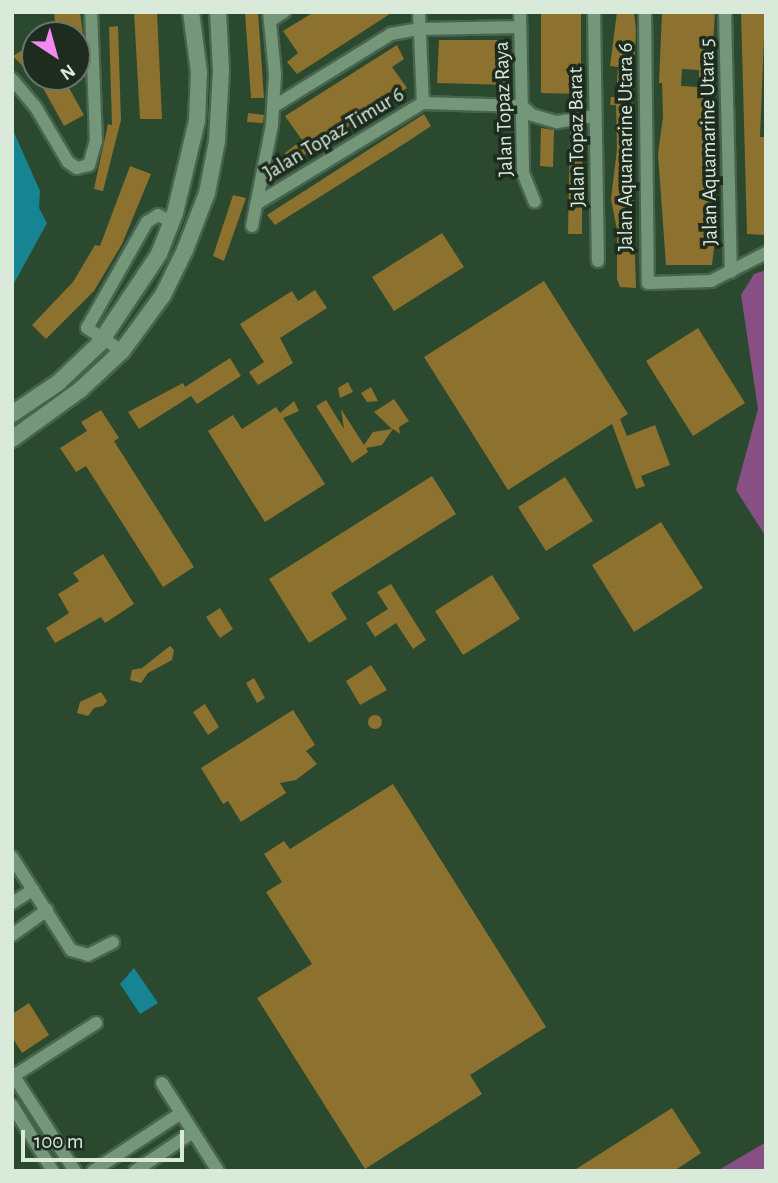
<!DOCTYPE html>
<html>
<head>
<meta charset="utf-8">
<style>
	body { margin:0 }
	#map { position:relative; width:778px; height:1183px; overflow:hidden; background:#2a492f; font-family:"Alegreya Sans",sans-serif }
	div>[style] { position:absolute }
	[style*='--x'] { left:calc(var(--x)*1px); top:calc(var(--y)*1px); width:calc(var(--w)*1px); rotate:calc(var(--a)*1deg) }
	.green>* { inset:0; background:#865084 }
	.water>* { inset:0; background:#168492 }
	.building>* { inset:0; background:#8c722e }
	.round { border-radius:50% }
	.roads { filter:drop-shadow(2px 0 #48634e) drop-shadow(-2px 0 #48634e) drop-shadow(0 2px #48634e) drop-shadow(0 -2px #48634e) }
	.minor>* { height:12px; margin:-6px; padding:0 6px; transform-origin:6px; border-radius:6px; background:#749679 }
	.secondary>* { height:16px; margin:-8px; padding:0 8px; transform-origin:8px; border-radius:8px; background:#749679 }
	span { translate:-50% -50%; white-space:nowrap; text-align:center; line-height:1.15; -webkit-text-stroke:7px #1e2b1f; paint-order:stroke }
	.street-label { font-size:21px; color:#d9eada }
	.frame { position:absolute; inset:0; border:14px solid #d9eada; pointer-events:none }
	.north { position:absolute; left:21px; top:21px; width:70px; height:70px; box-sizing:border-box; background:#1e2b1f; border:2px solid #69776a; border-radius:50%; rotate:144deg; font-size:19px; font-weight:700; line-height:28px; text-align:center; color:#d9eada }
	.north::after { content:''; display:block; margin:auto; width:24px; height:32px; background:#f489f0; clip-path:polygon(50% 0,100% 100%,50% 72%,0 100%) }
	.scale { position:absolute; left:21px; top:1130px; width:163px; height:32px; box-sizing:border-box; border:4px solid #d9eada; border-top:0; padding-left:9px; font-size:21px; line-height:24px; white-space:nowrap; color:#d9eada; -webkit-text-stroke:5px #1e2b1f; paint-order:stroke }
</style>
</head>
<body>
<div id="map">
	<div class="green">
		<div style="clip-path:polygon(766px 270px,766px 537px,736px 490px,758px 409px,741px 295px,754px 274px)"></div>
		<div style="clip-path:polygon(766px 1142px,766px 1171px,717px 1171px)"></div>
	</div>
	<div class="water">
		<div style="clip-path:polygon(12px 128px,40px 191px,39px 208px,47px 223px,12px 287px)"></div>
		<div style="clip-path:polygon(134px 968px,158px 1003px,140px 1014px,120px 984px)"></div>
	</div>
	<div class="building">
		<div style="clip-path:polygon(54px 12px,80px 12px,83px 35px,56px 35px)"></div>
		<div style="clip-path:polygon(134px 12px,157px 12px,162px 119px,140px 119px)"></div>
		<div style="clip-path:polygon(245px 12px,258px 12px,264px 98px,251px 98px)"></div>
		<div style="clip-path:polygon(314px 12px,393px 12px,297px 74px,287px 62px,298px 53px,283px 31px)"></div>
		<div style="clip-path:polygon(541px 12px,581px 12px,581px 94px,541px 93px)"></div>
		<div style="clip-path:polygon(617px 12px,634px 12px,636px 30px,631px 138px,636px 288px,620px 287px,617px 279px,617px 230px,611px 199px,617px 149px,616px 105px,610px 105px,611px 97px,616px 97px,618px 67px,610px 66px)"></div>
		<div style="clip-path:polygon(evenodd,694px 12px,715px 12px,711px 74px,715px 240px,712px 265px,666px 265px,658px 154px,663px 117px,662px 83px,659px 83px,662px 13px,694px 12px,682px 69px,699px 70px,699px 87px,681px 86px,682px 69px)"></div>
		<div style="clip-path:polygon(741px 12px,765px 12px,760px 137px,765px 137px,766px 235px,747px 234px)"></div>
		<div style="clip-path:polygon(118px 26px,121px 120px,103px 191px,94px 189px,108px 124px,112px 125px,109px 27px)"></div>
		<div style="clip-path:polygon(83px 37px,85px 77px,77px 78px,77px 38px)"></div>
		<div style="clip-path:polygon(439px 40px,507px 40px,508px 85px,437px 83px)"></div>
		<div style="clip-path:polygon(35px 42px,35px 77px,63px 77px,84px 115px,64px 126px,43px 88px,13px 56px)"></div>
		<div style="clip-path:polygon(397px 45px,404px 59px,392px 67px,407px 88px,292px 163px,285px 153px,302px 140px,285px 116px)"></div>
		<div style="clip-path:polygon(248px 113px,264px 115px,263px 123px,247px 122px)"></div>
		<div style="clip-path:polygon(424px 114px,431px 126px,407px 142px,275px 225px,267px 215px)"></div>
		<div style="clip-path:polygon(541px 128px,554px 130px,553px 167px,540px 166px)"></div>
		<div style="clip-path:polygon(570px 129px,582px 129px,582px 234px,568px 234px)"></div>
		<div style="clip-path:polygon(130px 166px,151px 174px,122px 244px,94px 291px,46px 339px,32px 325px,73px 282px,95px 245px,100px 246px)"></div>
		<div style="clip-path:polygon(233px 195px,246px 198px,224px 261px,213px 256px)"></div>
		<div style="clip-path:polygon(442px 233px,464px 267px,394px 311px,372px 277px)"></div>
		<div style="clip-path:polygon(544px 281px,628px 414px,620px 419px,627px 436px,655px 425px,670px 465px,641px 476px,645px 486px,636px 489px,612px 424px,508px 490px,424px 357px)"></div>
		<div style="clip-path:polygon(315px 290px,327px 308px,280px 338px,293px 363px,258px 385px,249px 372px,264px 362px,240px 324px,292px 291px,298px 301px)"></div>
		<div style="clip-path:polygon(698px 328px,745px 403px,693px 436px,646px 361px)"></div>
		<div style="clip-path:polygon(230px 358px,241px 376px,197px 404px,191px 396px,139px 429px,128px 412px,183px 383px,185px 387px)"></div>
		<div style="clip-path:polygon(348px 382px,353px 392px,340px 398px,338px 388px)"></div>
		<div style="clip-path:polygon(371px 387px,378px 401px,367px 402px,361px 393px)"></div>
		<div style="clip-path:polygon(394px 399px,409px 421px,399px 427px,400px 434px,393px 429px,382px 445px,366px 448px,368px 452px,352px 463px,316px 406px,326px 400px,344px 429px,341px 409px,364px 445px,373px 432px,392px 429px,374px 412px)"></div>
		<div style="clip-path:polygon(294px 401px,299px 411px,283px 418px,325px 484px,265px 522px,208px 431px,233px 415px,242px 429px,276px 407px,280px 413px)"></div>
		<div style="clip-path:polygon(101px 410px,119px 438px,114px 441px,194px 567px,163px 587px,86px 466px,76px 472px,60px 448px,87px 431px,81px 422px)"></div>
		<div style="clip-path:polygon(432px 476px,456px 514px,331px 593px,347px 619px,309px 643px,269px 579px)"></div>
		<div style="clip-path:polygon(565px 477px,593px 521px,546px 551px,518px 507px)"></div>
		<div style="clip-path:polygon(661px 522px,703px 588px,634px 632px,592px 565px)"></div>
		<div style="clip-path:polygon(103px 554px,134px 604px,105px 623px,101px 617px,55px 643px,46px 628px,69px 613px,58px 594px,79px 581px,73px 573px)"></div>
		<div style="clip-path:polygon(492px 575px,520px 619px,463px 655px,435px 611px)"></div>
		<div style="clip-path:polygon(391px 584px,426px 640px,413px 649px,396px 623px,375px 637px,366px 623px,388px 609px,377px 592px)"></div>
		<div style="clip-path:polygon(220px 608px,233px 629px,220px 638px,206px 617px)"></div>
		<div style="clip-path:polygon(170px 646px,174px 650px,172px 660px,148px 673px,141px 683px,130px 680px,132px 670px,142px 668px)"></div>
		<div style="clip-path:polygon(371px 665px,387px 690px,360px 705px,346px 681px)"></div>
		<div style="clip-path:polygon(254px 678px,265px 698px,257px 703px,246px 683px)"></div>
		<div style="clip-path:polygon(101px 692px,107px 701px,103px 706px,94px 708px,88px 716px,77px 713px,80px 702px)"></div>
		<div style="clip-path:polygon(205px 704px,219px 727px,208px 735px,193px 712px)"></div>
		<div style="clip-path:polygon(293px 710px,315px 745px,306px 751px,317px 764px,296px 780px,280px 783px,286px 793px,241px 822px,228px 801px,223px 804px,201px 768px)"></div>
		<div class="round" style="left:368px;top:715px;width:14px;height:14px"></div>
		<div style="clip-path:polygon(393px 784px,546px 1027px,470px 1075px,482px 1094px,365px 1169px,257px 998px,312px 964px,266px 892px,282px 882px,264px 854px,284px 841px,290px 849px)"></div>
		<div style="clip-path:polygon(29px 1003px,49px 1035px,22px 1053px,12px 1037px,12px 1014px)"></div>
		<div style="clip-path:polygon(672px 1108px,701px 1153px,674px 1171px,573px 1171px)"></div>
	</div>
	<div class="roads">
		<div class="minor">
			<div style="--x:419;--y:12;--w:91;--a:87.5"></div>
			<div style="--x:520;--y:12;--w:161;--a:88.9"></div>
			<div style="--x:523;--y:173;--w:31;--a:68"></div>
			<div style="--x:594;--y:12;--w:249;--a:89.1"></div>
			<div style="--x:645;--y:12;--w:271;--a:89.4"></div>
			<div style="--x:648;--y:283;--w:63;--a:-1.8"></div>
			<div style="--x:711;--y:281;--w:62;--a:-27"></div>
			<div style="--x:725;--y:12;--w:260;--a:88.7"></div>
			<div style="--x:270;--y:21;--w:17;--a:-33"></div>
			<div style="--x:12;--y:79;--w:35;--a:50"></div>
			<div style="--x:35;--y:106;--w:65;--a:59.5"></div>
			<div style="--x:68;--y:162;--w:11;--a:34"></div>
			<div style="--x:77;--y:168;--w:12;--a:-14"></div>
			<div style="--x:89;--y:165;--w:25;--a:-74"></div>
			<div style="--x:96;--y:141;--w:129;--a:-92.2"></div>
			<div style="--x:273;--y:107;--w:139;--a:-31.7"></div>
			<div style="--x:391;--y:34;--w:29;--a:-10"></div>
			<div style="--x:420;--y:29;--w:100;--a:-1.1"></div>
			<div style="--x:256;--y:204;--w:195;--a:-31.2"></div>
			<div style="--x:423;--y:103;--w:99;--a:1.7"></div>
			<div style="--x:522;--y:106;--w:13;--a:42"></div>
			<div style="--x:532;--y:115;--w:26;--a:16"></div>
			<div style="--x:557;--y:122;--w:39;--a:-9"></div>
			<div style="--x:252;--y:226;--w:103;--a:-78.8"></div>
			<div style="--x:272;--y:125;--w:51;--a:-86.6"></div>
			<div style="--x:275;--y:74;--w:62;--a:-95.5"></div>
			<div style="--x:122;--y:351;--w:42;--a:-146.7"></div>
			<div style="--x:87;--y:328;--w:122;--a:-60.5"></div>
			<div style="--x:147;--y:222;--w:13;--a:-32"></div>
			<div style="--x:158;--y:215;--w:16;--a:27"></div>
			<div style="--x:12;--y:857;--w:110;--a:57.6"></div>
			<div style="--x:71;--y:950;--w:18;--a:16"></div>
			<div style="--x:88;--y:955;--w:28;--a:-27"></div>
			<div style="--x:12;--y:903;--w:25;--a:-32"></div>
			<div style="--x:12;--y:935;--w:43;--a:-35.5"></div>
			<div style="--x:12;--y:1073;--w:117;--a:57.3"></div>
			<div style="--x:12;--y:1077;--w:100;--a:-32.7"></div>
			<div style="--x:162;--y:1083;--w:104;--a:57.5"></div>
			<div style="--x:12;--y:1105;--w:78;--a:58.2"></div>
			<div style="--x:93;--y:1171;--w:105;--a:-33.4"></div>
			<div style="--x:135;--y:1171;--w:70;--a:-33.9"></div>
		</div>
		<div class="secondary">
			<div style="--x:12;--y:414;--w:55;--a:-34"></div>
			<div style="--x:58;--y:383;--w:57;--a:-43.6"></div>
			<div style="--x:99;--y:344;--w:108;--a:-56.3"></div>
			<div style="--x:159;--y:254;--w:44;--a:-68.7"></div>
			<div style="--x:175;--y:213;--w:95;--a:-76.6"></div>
			<div style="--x:197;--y:121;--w:49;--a:-87.7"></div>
			<div style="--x:199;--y:72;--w:61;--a:-97.6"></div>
			<div style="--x:12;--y:439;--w:84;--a:-35.8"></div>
			<div style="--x:80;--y:390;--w:57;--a:-42.9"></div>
			<div style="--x:122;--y:351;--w:69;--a:-53.8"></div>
			<div style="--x:163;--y:295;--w:50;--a:-63.9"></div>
			<div style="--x:185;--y:250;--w:61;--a:-68.9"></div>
			<div style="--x:207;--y:193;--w:53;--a:-79.1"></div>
			<div style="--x:217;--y:141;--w:70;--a:-86.7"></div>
			<div style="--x:221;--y:71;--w:59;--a:-92.9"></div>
		</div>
	</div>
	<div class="street-label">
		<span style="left:504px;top:109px;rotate:-92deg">Jalan Topaz Raya</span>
		<span style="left:334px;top:134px;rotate:-31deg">Jalan Topaz Timur 6</span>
		<span style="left:577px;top:137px;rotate:-91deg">Jalan Topaz Barat</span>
		<span style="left:709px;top:142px;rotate:-91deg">Jalan Aquamarine Utara 5</span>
		<span style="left:626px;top:147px;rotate:-90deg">Jalan Aquamarine Utara 6</span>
	</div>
	<div class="frame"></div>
	<div class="north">N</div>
	<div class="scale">100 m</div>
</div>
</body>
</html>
